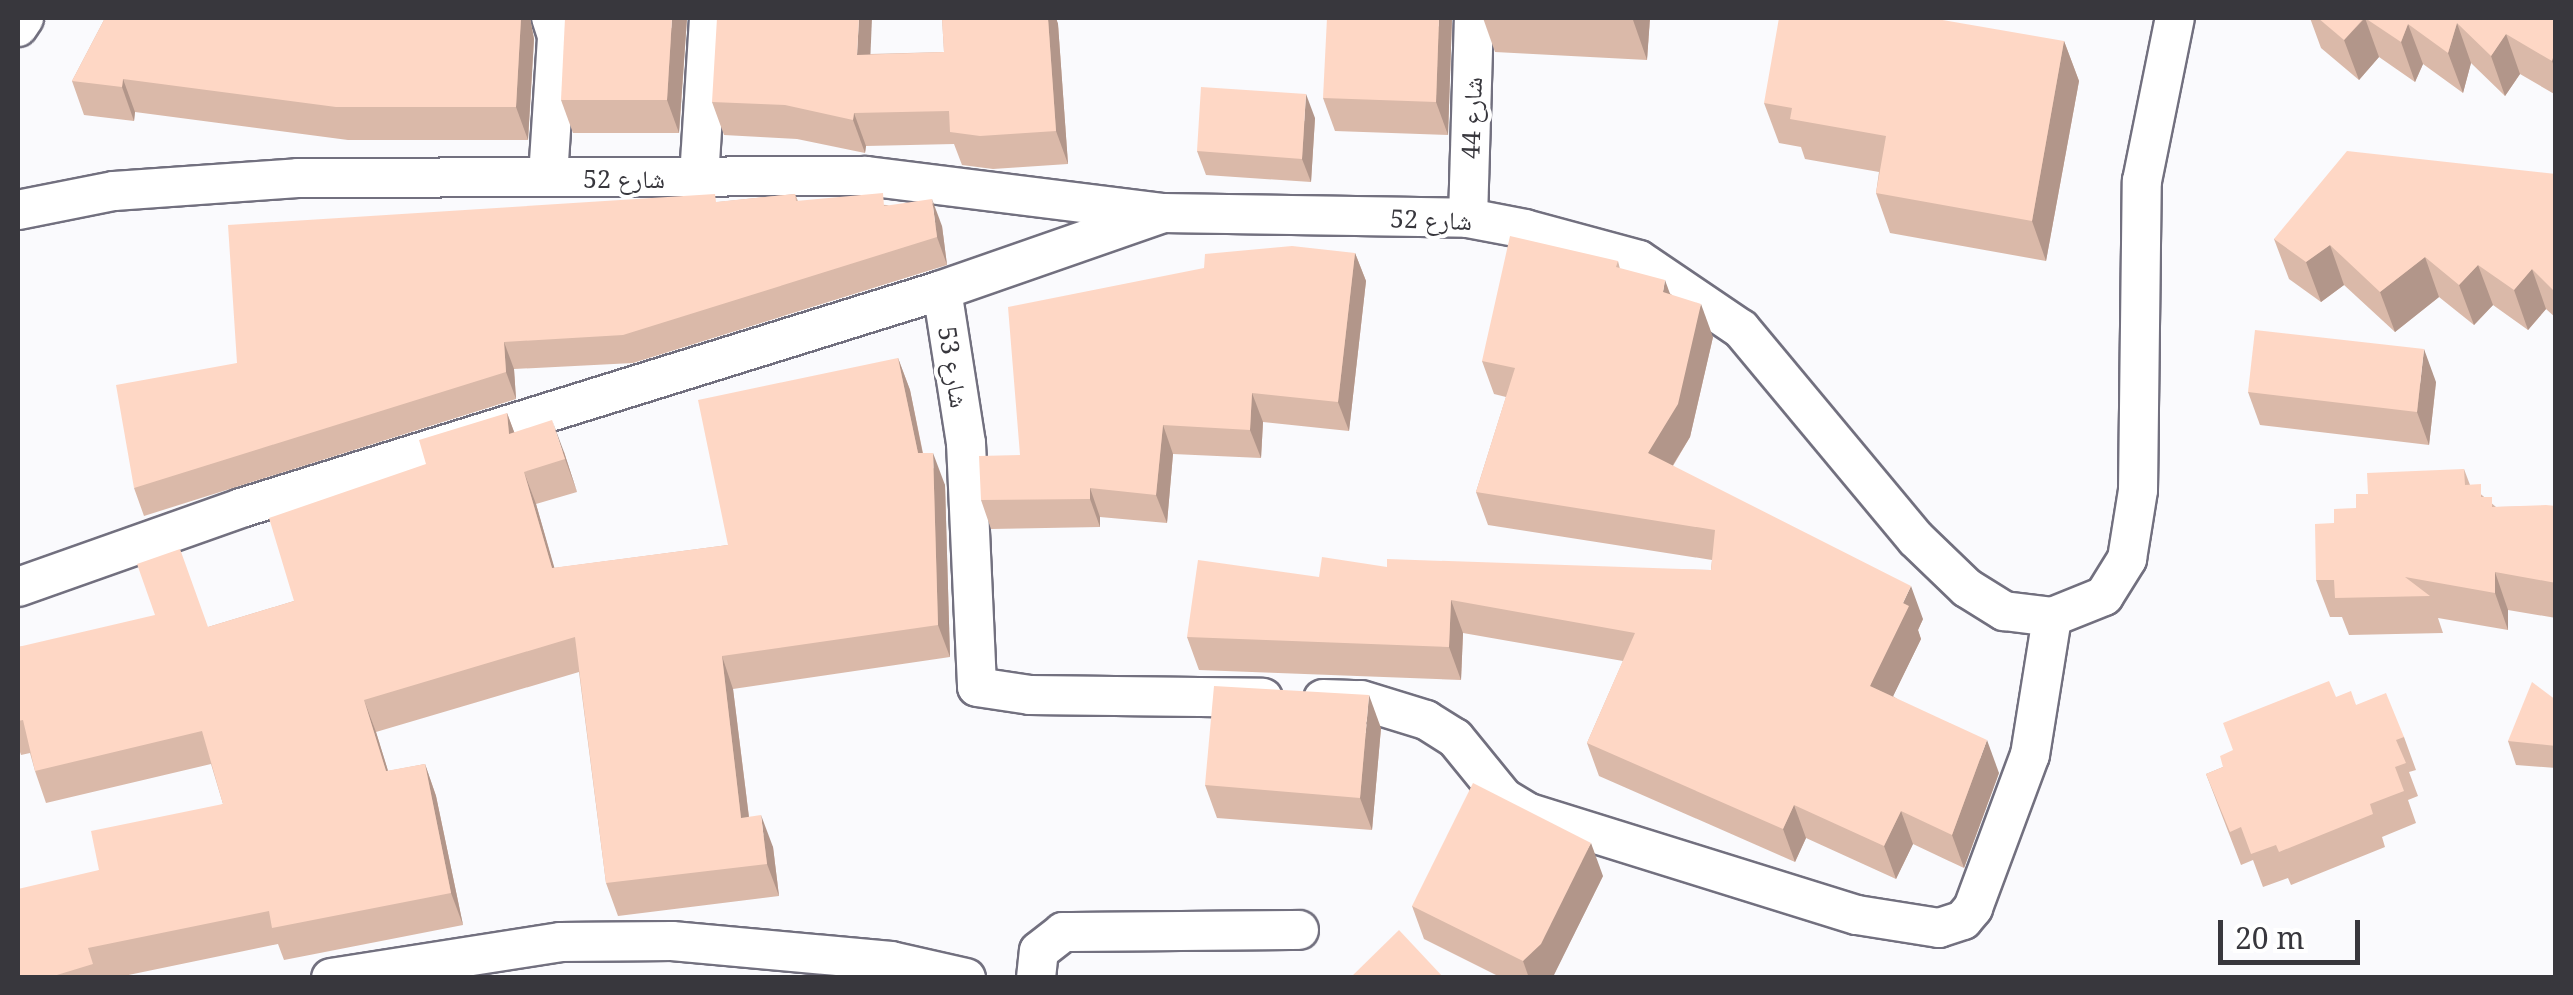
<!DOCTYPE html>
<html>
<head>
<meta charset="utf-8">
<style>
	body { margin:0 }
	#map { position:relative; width:2573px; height:995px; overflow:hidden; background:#fafafd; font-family:"Noto Serif","Noto Naskh Arabic",serif }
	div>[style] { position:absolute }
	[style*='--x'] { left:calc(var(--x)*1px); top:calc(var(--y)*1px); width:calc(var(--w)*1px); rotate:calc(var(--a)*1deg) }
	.roads { filter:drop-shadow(2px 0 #72707f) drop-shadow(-2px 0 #72707f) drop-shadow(0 2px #72707f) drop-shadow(0 -2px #72707f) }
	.minor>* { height:38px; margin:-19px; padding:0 19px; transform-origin:19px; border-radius:19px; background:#fff }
	.wall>* { inset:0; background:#dab9a9 }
	.shaded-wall>* { inset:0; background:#b2968a }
	.building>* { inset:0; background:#fed7c5 }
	span { translate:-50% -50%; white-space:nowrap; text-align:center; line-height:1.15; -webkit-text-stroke:8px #fff; paint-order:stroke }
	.street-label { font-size:25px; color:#38373d }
	.frame { position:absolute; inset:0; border:20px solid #38373d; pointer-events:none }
	.scale { position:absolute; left:2218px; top:920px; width:142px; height:45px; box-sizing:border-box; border:5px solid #38373d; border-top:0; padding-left:12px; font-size:30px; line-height:35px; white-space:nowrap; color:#38373d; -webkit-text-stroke:8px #fff; paint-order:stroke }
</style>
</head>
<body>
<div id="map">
	<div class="roads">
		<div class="minor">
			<div style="--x:18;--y:27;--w:11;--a:-56"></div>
			<div style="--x:548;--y:177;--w:141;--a:-86.3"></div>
			<div style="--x:557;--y:36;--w:19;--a:-108"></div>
			<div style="--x:699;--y:178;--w:160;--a:-86.4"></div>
			<div style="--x:18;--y:210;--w:98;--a:-11.2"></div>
			<div style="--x:114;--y:191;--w:184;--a:-4"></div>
			<div style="--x:298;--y:178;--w:568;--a:-0.2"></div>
			<div style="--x:866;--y:176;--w:299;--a:7.1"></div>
			<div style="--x:1163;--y:213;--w:305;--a:0.9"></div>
			<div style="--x:1468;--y:218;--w:58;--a:10.9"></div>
			<div style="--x:1525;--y:229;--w:118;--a:15.2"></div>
			<div style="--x:1639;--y:260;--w:123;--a:34.1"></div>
			<div style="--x:1741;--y:329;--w:273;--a:50.2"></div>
			<div style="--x:1916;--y:539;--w:71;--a:43.9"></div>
			<div style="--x:1967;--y:588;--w:44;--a:31.9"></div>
			<div style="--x:2004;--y:611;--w:48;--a:7.1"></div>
			<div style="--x:2052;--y:617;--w:56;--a:-22"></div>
			<div style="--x:2104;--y:596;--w:44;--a:-58.1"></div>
			<div style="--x:2127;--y:559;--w:70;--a:-80.9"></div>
			<div style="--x:2138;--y:490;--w:309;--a:-89.3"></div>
			<div style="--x:2142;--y:181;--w:166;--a:-78.6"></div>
			<div style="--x:1468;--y:218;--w:200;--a:-88.3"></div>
			<div style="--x:942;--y:290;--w:155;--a:81.1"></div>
			<div style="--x:966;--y:443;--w:244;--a:87.4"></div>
			<div style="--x:977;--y:687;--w:54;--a:8.6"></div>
			<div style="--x:1030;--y:695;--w:233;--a:0.7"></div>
			<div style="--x:18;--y:587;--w:237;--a:-19.5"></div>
			<div style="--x:241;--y:508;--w:734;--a:-17.27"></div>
			<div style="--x:942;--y:290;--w:231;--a:-19.2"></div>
			<div style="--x:1323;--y:699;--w:38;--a:2"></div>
			<div style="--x:1361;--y:700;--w:68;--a:17.1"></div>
			<div style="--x:1426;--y:720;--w:34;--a:32"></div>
			<div style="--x:1455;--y:738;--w:77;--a:50.8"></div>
			<div style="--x:1504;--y:798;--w:29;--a:31"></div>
			<div style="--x:1529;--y:813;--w:343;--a:17.3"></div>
			<div style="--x:1857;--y:915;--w:83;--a:9"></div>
			<div style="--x:1939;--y:928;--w:25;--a:-18"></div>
			<div style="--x:1963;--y:920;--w:16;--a:-50"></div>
			<div style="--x:1973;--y:908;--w:163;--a:-69.6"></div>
			<div style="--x:2030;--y:755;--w:140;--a:-80.9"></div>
			<div style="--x:331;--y:978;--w:232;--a:-8.9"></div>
			<div style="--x:560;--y:942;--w:112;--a:-0.5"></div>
			<div style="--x:672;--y:941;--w:220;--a:5.2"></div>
			<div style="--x:891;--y:961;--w:77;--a:12.8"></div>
			<div style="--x:1036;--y:978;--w:27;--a:-84"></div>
			<div style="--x:1039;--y:951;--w:31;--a:-38"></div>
			<div style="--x:1063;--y:932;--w:236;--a:-0.5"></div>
		</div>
	</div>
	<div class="wall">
		<div style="clip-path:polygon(105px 18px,530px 18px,534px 39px,528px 140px,348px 140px,135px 112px,134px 121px,84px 115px,72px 81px)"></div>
		<div style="clip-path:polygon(687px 18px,679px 133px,573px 133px,561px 100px)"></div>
		<div style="clip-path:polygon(942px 18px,1056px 18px,1058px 24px,1068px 164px,993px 169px,962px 165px,954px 144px,866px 146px,865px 153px,797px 139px,724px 135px,712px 102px,870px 54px,944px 52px)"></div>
		<div style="clip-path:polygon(1452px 18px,1448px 135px,1335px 131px,1323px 98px)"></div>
		<div style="clip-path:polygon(1483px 18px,1650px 18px,1647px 60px,1495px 52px)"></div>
		<div style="clip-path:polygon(2310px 18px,2556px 18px,2556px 95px,2520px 74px,2505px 96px,2471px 63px,2463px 93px,2423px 64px,2415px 82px,2379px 57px,2359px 80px,2321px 48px)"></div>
		<div style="clip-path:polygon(2064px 41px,2079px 81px,2046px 261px,1890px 233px,1876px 193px,1879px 172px,1805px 159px,1801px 147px,1779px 143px,1764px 103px)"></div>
		<div style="clip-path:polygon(1315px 118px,1311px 182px,1206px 175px,1197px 151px)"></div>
		<div style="clip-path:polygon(2556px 174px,2556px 318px,2546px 309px,2528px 330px,2493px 305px,2474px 325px,2439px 297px,2395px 332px,2344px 285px,2321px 302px,2289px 279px,2274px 239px)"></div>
		<div style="clip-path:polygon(795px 194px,798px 201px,887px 205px,942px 226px,947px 265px,633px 363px,514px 369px,516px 399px,144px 516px,134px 488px,237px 363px,718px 202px)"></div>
		<div style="clip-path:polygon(1355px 253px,1366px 281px,1349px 431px,1263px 422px,1261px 458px,1173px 454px,1167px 523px,1100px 517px,1100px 527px,991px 529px,981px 500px)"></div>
		<div style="clip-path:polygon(1618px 261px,1620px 269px,1671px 294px,1713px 337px,1690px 437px,1673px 466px,1923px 619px,1918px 630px,1921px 639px,1893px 696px,1999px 773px,1964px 868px,1913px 844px,1896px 879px,1806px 838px,1795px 862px,1599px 776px,1587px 743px,1623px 661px,1463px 633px,1461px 680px,1199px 670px,1187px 637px,1319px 577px,1387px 567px,1711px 570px,1712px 560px,1488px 525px,1476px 492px,1506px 397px,1494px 394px,1482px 361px)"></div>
		<div style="clip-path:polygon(898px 358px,910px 390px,923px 453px,945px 485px,950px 657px,733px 689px,749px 817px,773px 847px,779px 896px,618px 916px,606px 883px,579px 672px,376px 732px,388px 771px,425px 764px,436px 796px,463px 925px,284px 960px,278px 944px,114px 978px,18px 978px,99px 870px,223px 804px,211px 764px,46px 803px,35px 771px,30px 753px,21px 755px,18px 746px,18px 647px,208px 627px,294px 601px,507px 413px,514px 432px,564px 452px,577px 492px,536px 504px,554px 568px,728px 545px)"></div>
		<div style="clip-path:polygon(2436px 382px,2429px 445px,2260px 425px,2248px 392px)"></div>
		<div style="clip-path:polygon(2464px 469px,2470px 485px,2496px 507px,2556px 506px,2556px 618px,2508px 610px,2508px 630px,2438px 618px,2443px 633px,2349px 635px,2342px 617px,2330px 617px,2316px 580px,2334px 523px,2356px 508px,2368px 494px)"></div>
		<div style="clip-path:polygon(2336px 697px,2356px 705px,2404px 737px,2416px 770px,2409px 772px,2418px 796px,2408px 800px,2416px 823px,2382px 837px,2385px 847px,2291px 885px,2288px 878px,2263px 887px,2253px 860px,2241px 865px,2206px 774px,2223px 767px,2233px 751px)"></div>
		<div style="clip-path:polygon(2556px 700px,2556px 768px,2516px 765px,2508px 741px)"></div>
		<div style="clip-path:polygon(1381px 728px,1372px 830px,1217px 818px,1205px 785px)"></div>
		<div style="clip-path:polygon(1603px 876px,1552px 978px,1502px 978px,1424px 939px,1412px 906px)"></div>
	</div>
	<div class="shaded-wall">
		<div style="clip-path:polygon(521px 18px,530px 18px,534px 39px,528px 140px,516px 107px)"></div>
		<div style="clip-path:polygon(672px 18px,687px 18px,679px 133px,667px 100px)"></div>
		<div style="clip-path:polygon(859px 18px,872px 18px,869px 88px,857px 55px)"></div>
		<div style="clip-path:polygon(1048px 18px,1056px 18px,1058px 24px,1068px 164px,1056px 131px)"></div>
		<div style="clip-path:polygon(1439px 18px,1452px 18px,1448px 135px,1436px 102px)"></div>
		<div style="clip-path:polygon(1633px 18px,1650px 18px,1647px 60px,1633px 20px)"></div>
		<div style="clip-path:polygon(2365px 18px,2379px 57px,2359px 80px,2344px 40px)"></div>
		<div style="clip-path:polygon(2457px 23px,2471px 63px,2463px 93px,2448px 53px)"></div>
		<div style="clip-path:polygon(2408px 24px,2423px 64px,2415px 82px,2401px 42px)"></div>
		<div style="clip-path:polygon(2506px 34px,2520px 74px,2505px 96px,2491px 56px)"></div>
		<div style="clip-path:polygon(2064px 41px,2079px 81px,2046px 261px,2032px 221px)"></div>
		<div style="clip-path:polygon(2556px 48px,2556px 72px,2552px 61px)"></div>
		<div style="clip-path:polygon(123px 79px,135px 112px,134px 121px,122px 87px)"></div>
		<div style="clip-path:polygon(1306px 94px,1315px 118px,1311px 182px,1302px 159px)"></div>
		<div style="clip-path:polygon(854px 113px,866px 146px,865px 153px,853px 120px)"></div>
		<div style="clip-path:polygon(932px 199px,942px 226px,947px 265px,937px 237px)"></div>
		<div style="clip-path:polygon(2330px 245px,2344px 285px,2321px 302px,2306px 262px)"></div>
		<div style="clip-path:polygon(1355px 253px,1366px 281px,1349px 431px,1338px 402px)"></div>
		<div style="clip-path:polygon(2425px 257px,2439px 297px,2395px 332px,2380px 292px)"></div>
		<div style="clip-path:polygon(2478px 265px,2493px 305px,2474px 325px,2459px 285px)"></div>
		<div style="clip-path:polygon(2532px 269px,2546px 309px,2528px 330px,2514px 290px)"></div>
		<div style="clip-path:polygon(1665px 280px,1677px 313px,1663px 292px)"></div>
		<div style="clip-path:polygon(1701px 304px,1713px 337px,1690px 437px,1660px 486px,1648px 453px)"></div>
		<div style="clip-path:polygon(504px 342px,514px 369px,516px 399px,506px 372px)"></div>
		<div style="clip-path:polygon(2424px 349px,2436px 382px,2429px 445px,2417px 412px)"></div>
		<div style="clip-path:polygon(898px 358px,910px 390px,929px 485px,918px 453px)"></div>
		<div style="clip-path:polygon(1252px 393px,1263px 422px,1261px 458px,1250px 430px)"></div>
		<div style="clip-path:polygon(507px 413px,519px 445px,509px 434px)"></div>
		<div style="clip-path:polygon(552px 420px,564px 452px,577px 492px,565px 459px)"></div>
		<div style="clip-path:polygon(1163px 425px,1173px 454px,1167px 523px,1156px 495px)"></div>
		<div style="clip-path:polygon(933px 453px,945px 485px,950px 657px,938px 625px)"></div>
		<div style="clip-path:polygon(524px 472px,536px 504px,564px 601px,552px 568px)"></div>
		<div style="clip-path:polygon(1090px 488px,1100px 517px,1100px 527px,1090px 499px)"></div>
		<div style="clip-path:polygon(2495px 572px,2508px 610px,2508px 630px,2495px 593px)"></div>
		<div style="clip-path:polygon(1911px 586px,1923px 619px,1918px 630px,1921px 639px,1882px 719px,1870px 686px,1903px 603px)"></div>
		<div style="clip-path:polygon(1451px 600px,1463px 633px,1461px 680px,1449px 647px)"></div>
		<div style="clip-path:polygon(722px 656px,733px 689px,753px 850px,741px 818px)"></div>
		<div style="clip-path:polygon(1369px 695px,1381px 728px,1372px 830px,1360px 798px)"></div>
		<div style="clip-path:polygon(364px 700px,376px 732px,398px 803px,386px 771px)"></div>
		<div style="clip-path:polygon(1987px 740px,1999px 773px,1964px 868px,1952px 835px)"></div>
		<div style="clip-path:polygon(425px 764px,436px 796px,463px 925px,451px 893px)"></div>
		<div style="clip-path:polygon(1794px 805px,1806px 838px,1795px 862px,1783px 829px)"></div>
		<div style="clip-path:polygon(1901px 811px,1913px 844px,1896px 879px,1884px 846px)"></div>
		<div style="clip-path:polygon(761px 815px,773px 847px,779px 896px,767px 864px)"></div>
		<div style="clip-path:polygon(1591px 843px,1603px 876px,1553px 977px,1529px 978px,1523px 961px)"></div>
	</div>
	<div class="building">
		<div style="clip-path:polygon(105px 18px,521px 18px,516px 107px,336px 107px,123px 79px,122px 87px,72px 81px)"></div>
		<div style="clip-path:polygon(565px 18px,672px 18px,667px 100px,561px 100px)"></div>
		<div style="clip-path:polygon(717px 18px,859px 18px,857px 55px,944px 52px,942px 18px,1048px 18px,1056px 131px,980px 136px,950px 132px,949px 111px,854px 113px,853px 120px,785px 105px,712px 102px)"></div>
		<div style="clip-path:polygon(1327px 18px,1439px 18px,1436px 102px,1323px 98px)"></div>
		<div style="clip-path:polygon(1583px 18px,1633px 18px,1633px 20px)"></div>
		<div style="clip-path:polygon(1779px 18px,1931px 18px,2064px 41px,2032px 221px,1876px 193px,1886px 136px,1790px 119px,1792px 108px,1764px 103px)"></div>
		<div style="clip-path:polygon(2318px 18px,2364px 18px,2344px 40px)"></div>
		<div style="clip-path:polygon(2365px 18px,2556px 18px,2556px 48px,2552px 61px,2506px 34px,2491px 56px,2457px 23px,2448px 53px,2408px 24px,2401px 42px)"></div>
		<div style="clip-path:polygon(1201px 87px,1306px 94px,1302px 159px,1197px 151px)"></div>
		<div style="clip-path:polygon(2347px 151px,2556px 174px,2556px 293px,2532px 269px,2514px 290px,2478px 265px,2459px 285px,2425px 257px,2380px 292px,2330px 245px,2306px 262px,2274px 239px)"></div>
		<div style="clip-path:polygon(883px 193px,884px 206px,932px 199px,937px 237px,623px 335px,504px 342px,506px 372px,134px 488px,116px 385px,237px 363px,228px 225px,715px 194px,716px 202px,795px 194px,796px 201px)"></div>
		<div style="clip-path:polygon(1510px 236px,1618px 261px,1616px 267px,1665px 280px,1663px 292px,1701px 304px,1678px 404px,1648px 453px,1911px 586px,1903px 603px,1909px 606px,1870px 686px,1987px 740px,1952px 835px,1901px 811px,1884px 846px,1794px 805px,1783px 829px,1587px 743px,1635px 633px,1451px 600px,1449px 647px,1187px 637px,1198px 560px,1319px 577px,1322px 557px,1387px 567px,1387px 559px,1711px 570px,1715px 530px,1476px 492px,1515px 368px,1482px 361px)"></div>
		<div style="clip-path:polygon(1292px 246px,1355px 253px,1338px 402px,1252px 393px,1250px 430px,1163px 425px,1156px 495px,1090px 488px,1090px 499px,981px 500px,979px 456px,1020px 455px,1008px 307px,1204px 268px,1205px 254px)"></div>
		<div style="clip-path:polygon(2255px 330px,2424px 349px,2417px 412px,2248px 392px)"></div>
		<div style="clip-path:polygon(898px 358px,918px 453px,933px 453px,938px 625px,722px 656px,741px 818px,761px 815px,767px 864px,606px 883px,575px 637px,364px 700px,386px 771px,425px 764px,451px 893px,272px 928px,269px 911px,88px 948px,93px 964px,47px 978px,18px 978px,18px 889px,99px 870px,91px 831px,223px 804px,202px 731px,35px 771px,23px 720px,18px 721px,18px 647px,155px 615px,137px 564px,180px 549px,208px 627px,294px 601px,269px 518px,426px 464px,419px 440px,507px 413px,509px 434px,552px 420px,565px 459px,524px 472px,552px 568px,728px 545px,698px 400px)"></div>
		<div style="clip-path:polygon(2464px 469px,2465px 485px,2481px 484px,2481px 497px,2492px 497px,2492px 507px,2546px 505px,2556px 506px,2556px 583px,2495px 572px,2495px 593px,2405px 577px,2430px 596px,2335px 598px,2334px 580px,2316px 580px,2315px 524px,2334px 523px,2334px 509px,2356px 508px,2356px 494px,2368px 494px,2367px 473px)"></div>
		<div style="clip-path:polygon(2329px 681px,2336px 697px,2351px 691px,2356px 705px,2386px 693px,2404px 737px,2396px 740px,2406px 763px,2395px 767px,2404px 791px,2370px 804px,2373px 814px,2279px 852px,2276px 845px,2251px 854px,2241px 827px,2230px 832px,2206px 774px,2223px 767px,2220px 756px,2233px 750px,2223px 723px)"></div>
		<div style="clip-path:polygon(2532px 682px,2556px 700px,2556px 746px,2508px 741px)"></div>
		<div style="clip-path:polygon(1214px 686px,1369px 695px,1360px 798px,1205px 785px)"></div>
		<div style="clip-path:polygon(1473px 783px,1591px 843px,1541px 944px,1523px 961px,1412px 906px)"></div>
		<div style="clip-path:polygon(1399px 930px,1444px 978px,1350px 978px)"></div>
	</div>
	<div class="street-label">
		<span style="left:1471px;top:118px;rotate:-88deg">شارع 44</span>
		<span style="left:624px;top:178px">شارع 52</span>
		<span style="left:1431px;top:219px;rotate:2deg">شارع 52</span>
		<span style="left:954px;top:367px;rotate:81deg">شارع 53</span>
	</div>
	<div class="frame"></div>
	<div class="scale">20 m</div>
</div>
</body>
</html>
